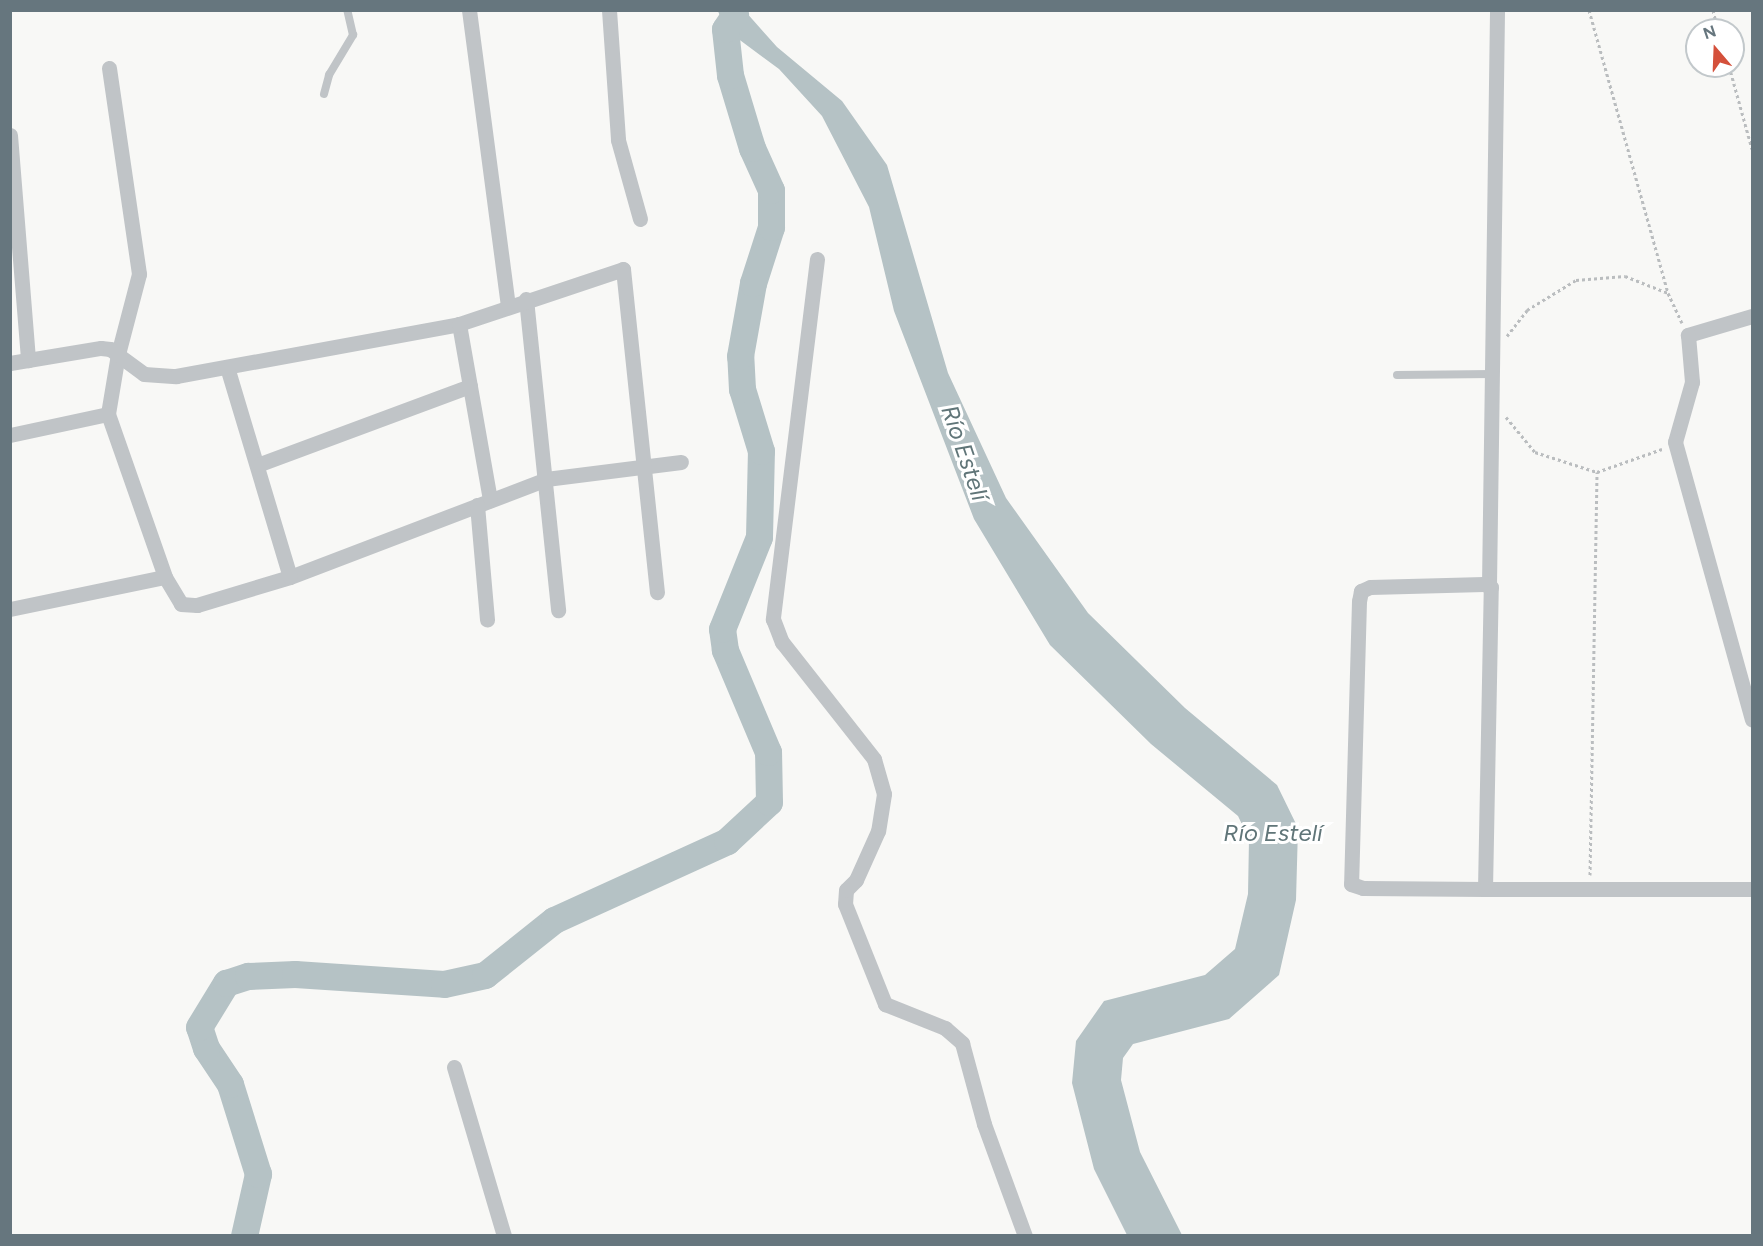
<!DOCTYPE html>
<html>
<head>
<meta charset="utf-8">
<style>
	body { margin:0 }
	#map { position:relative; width:1763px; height:1246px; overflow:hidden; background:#f8f8f6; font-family:Figtree,sans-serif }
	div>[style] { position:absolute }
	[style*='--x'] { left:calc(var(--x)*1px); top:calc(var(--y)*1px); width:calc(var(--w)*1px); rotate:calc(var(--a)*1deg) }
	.water>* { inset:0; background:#b5c2c5 }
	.river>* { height:27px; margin:-13.5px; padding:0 13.5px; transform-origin:13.5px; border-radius:13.5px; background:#b5c2c5 }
	.path>* { height:3px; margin-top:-1.5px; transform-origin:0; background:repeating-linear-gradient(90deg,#babdbf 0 3px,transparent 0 6px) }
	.lane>* { height:8px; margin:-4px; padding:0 4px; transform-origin:4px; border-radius:4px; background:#c0c4c7 }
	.street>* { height:15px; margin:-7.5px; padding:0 7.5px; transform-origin:7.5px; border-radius:7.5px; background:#c0c4c7 }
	span { translate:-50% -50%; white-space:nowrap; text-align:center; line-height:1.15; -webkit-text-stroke:6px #fff; paint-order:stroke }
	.water-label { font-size:24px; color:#607578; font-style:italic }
	.frame { position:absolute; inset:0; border:12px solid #66767e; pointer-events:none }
	.north { position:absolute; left:1685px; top:18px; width:60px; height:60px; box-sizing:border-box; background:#fff; border:2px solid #c2c8cb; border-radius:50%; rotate:341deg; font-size:16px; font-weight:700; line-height:24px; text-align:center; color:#66767e }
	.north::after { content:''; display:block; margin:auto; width:21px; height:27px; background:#d4503b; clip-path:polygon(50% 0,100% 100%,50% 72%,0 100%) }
</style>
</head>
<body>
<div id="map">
	<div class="water">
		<div style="clip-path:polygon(718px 11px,745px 11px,777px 47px,842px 101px,887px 165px,948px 373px,1006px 498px,1088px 613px,1185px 708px,1277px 785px,1298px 828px,1296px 900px,1279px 975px,1229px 1019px,1133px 1044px,1123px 1058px,1121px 1080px,1140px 1152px,1182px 1235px,1127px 1235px,1094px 1169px,1072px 1083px,1076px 1041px,1104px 1001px,1205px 975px,1235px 949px,1248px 894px,1249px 839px,1238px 816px,1151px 744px,1050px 645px,974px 519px,894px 311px,869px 207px,822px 116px,779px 69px,725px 29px)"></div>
	</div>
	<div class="river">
		<div style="--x:244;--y:1236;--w:64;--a:-77.3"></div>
		<div style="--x:258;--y:1174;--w:94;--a:-107.3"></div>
		<div style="--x:230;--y:1084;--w:43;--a:-123.7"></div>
		<div style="--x:206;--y:1048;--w:22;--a:-108"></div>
		<div style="--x:199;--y:1027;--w:52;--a:-58.5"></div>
		<div style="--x:226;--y:983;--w:23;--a:-18"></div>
		<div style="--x:248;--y:976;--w:47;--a:-2.4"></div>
		<div style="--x:295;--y:974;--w:149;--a:3.8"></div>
		<div style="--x:444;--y:984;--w:42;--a:-12.4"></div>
		<div style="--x:485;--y:975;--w:88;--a:-38.6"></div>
		<div style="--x:554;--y:920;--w:190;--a:-24.5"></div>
		<div style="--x:727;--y:841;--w:57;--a:-42.9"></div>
		<div style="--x:769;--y:802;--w:50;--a:-91.1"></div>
		<div style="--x:768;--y:752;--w:111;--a:-112.9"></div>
		<div style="--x:725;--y:650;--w:21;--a:-98"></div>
		<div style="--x:722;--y:629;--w:99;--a:-68.1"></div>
		<div style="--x:759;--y:537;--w:86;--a:-88.7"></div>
		<div style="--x:761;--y:451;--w:65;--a:-107"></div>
		<div style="--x:742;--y:389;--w:33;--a:-93"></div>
		<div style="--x:740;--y:356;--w:74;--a:-79.9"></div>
		<div style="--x:753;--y:283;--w:59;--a:-72.2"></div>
		<div style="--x:771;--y:227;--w:37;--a:-90"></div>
		<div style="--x:771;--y:190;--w:46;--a:-114.3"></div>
		<div style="--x:752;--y:148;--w:76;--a:-106.8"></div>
		<div style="--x:730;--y:75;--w:46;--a:-96.2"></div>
		<div style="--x:725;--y:29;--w:18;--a:-56"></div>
	</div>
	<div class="path">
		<div style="--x:1589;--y:10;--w:294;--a:74.4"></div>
		<div style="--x:1713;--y:10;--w:21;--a:76"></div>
		<div style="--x:1729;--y:66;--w:86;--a:74.5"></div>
		<div style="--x:1507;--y:336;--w:33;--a:-52"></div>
		<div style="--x:1527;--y:310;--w:57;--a:-31.5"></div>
		<div style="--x:1576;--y:280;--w:49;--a:-4.7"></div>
		<div style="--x:1625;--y:276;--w:46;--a:21.6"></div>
		<div style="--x:1668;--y:293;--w:33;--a:65"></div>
		<div style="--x:1506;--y:417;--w:45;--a:50.4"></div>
		<div style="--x:1535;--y:452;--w:65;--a:17.9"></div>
		<div style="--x:1597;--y:472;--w:69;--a:-19.5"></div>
		<div style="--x:1590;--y:875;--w:403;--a:-89"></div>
	</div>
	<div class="lane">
		<div style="--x:324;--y:94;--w:20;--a:-75"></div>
		<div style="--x:329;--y:75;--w:47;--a:-59"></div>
		<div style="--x:353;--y:35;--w:26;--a:-103"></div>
		<div style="--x:1397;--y:375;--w:95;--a:-0.6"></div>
	</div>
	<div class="street">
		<div style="--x:469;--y:10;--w:298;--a:82.5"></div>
		<div style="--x:609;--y:10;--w:130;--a:86"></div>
		<div style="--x:618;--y:140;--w:82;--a:74.4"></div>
		<div style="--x:109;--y:68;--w:208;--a:81.7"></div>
		<div style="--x:139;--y:274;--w:83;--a:104.7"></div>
		<div style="--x:118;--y:354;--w:61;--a:99.5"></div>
		<div style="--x:108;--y:414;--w:173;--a:70.7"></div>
		<div style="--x:165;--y:577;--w:31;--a:59"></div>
		<div style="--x:181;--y:604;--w:16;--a:4"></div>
		<div style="--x:197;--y:605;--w:97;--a:-16.8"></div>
		<div style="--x:290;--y:577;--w:274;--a:-20.9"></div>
		<div style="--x:546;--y:479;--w:136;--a:-7.2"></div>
		<div style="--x:10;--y:135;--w:226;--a:85.4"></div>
		<div style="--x:817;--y:259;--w:363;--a:97"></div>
		<div style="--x:773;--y:619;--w:25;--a:69"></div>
		<div style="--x:782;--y:642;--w:149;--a:51.8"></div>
		<div style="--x:874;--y:759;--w:36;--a:74"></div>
		<div style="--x:884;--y:794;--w:37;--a:99"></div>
		<div style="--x:878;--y:831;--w:54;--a:114.2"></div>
		<div style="--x:856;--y:880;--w:14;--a:135"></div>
		<div style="--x:846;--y:890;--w:14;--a:94"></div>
		<div style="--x:845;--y:904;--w:108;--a:68.2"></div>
		<div style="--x:885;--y:1004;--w:65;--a:21.8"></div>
		<div style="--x:945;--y:1028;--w:23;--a:41"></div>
		<div style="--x:962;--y:1043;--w:84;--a:74.8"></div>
		<div style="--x:984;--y:1124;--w:119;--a:69.9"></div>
		<div style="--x:526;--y:299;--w:313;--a:84.1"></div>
		<div style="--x:1752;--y:316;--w:67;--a:163.5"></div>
		<div style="--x:1688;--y:335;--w:47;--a:85.1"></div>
		<div style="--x:1692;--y:382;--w:62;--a:105.8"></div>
		<div style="--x:1675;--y:442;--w:288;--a:74.5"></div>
		<div style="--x:459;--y:324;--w:179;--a:80"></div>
		<div style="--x:10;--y:363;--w:92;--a:-9.4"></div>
		<div style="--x:101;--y:348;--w:9;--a:6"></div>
		<div style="--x:110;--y:349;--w:42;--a:36.3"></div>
		<div style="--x:144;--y:374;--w:32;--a:4"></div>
		<div style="--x:176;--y:376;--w:288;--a:-10.4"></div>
		<div style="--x:459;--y:324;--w:173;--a:-18.5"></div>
		<div style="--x:623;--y:269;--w:325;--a:84"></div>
		<div style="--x:227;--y:367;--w:219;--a:73.3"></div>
		<div style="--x:10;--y:435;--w:100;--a:-12.1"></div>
		<div style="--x:260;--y:464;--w:224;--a:-20.4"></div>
		<div style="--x:477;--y:505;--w:115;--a:85"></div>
		<div style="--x:1489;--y:585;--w:575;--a:-89.2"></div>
		<div style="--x:10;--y:609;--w:158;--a:-11.7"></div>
		<div style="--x:1485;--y:889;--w:302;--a:-88.9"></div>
		<div style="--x:1491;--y:587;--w:8;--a:-157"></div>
		<div style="--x:1484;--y:584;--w:114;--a:178.5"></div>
		<div style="--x:1370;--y:587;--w:10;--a:156"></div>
		<div style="--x:1361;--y:591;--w:10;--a:101"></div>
		<div style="--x:1359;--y:601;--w:283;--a:91.6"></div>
		<div style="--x:1351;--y:884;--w:13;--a:18"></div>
		<div style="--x:1363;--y:888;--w:122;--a:0.5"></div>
		<div style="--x:1485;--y:889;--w:267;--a:0"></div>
		<div style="--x:454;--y:1067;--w:176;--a:73.5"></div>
	</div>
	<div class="water-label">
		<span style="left:965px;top:453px;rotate:71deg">Río Estelí</span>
		<span style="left:1273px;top:833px">Río Estelí</span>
	</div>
	<div class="frame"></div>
	<div class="north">N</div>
</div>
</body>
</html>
